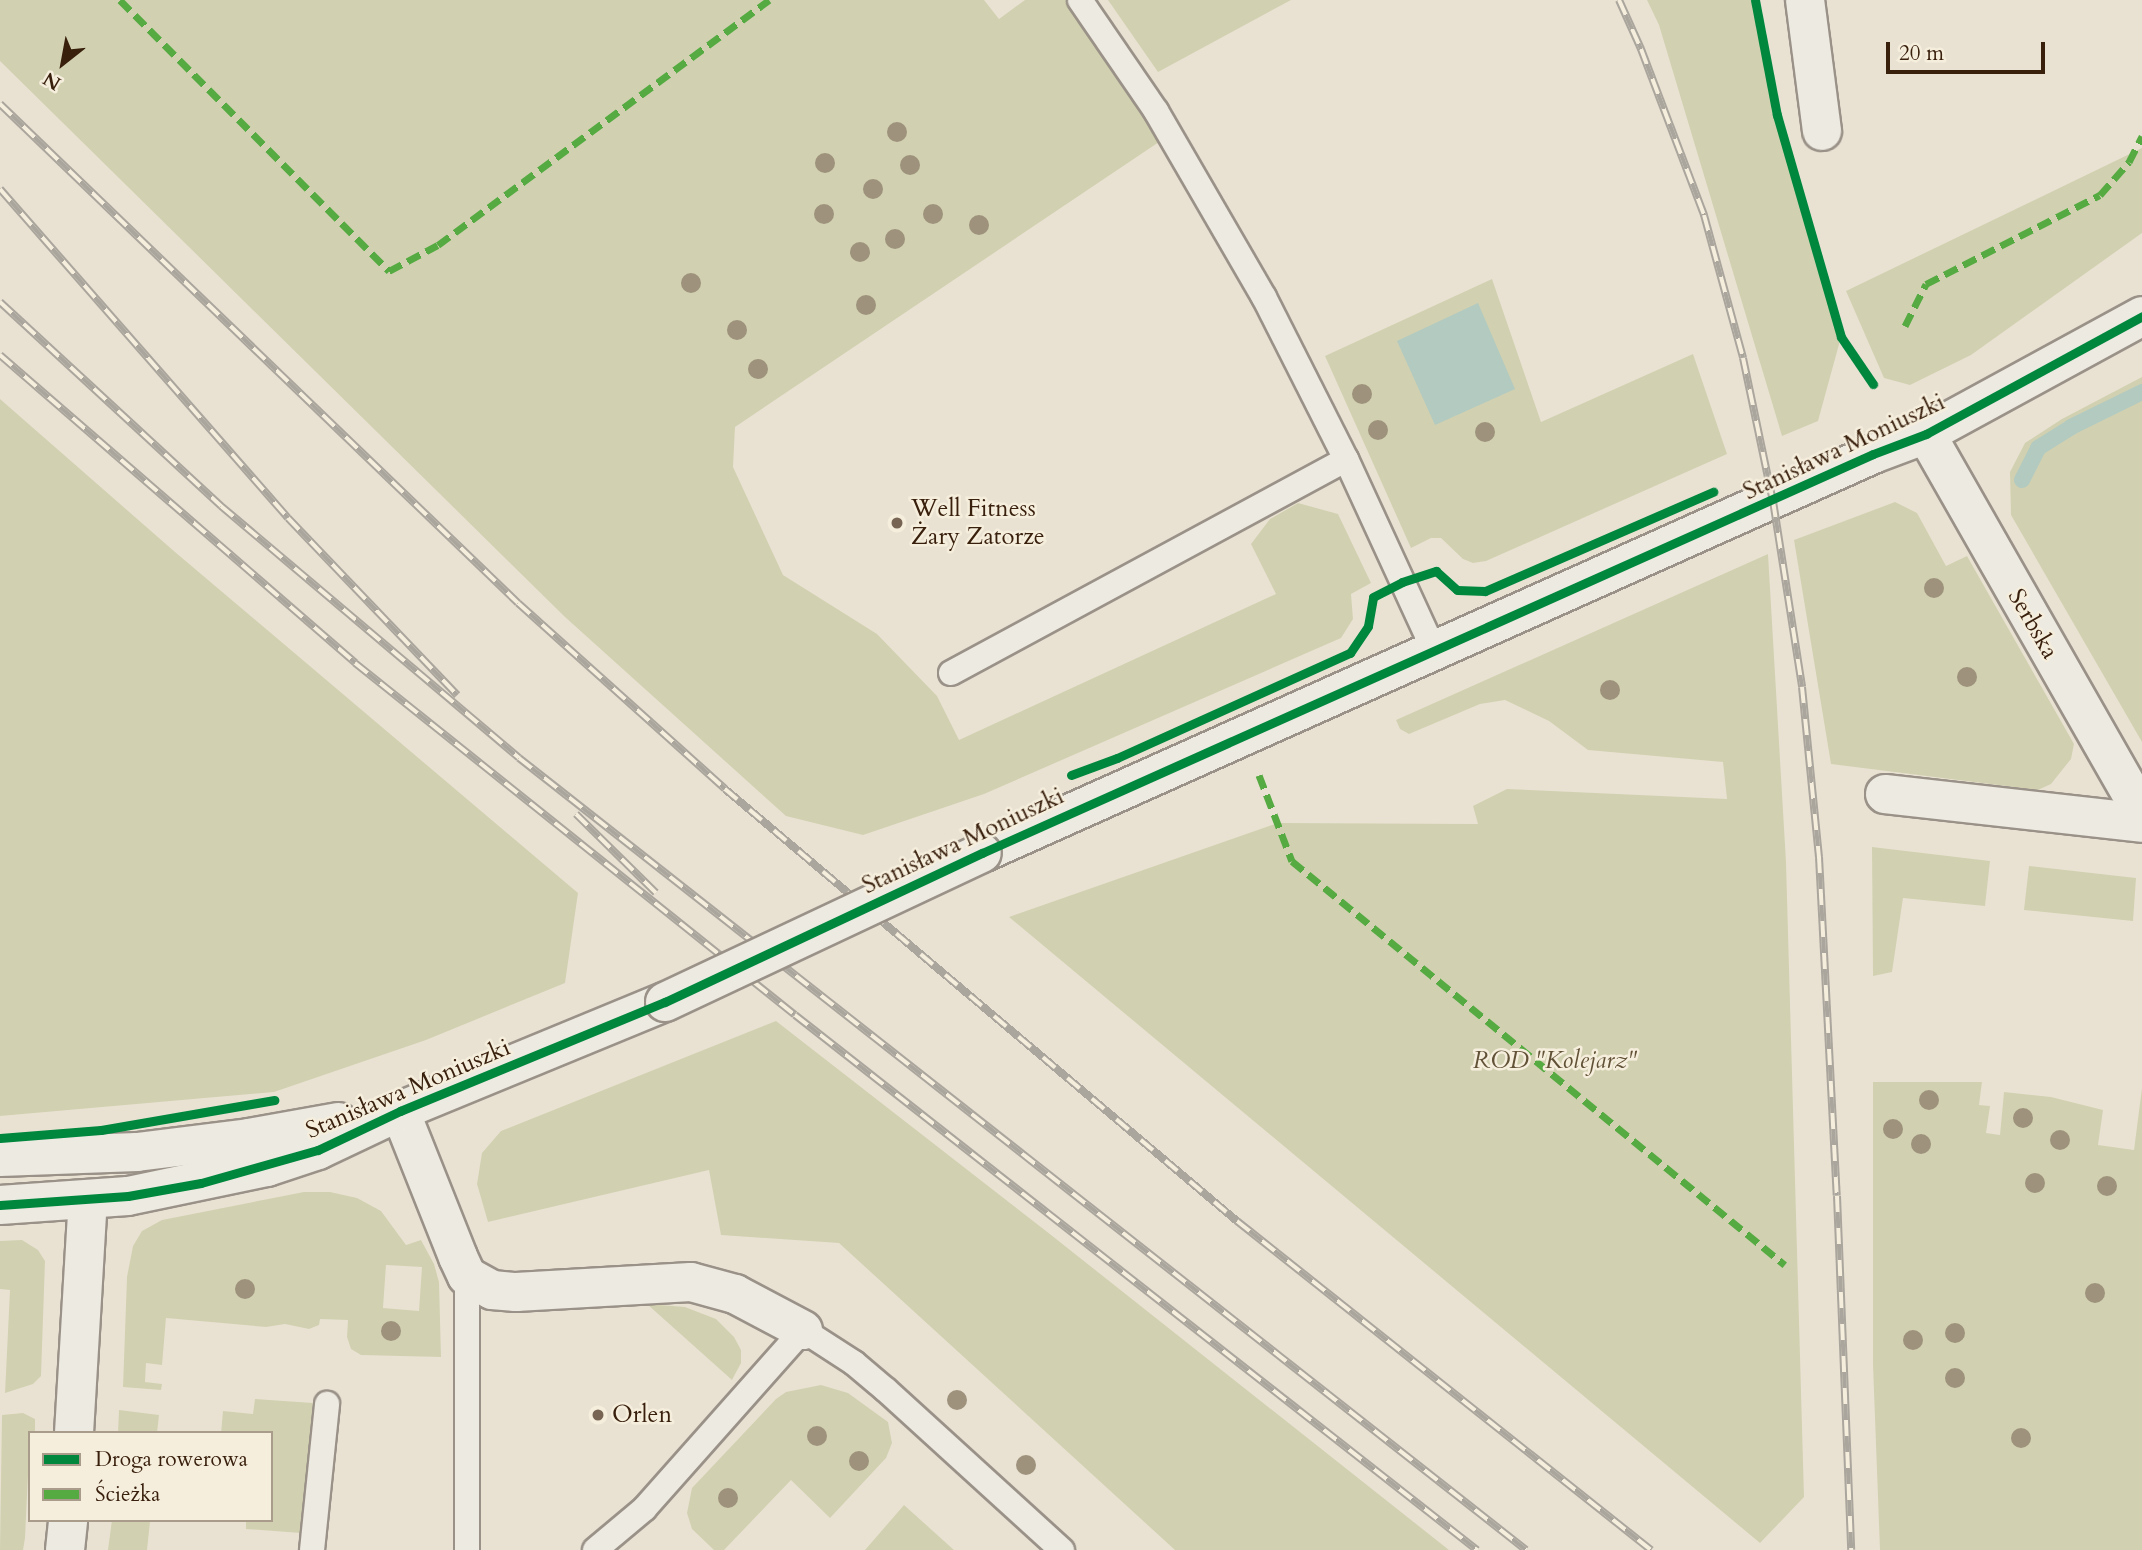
<!DOCTYPE html>
<html>
<head>
<meta charset="utf-8">
<style>
	body { margin:0 }
	#map { position:relative; width:2142px; height:1550px; overflow:hidden; background:#e9e2d3; font-family:Cardo,serif }
	div>[style] { position:absolute }
	[style*='--x'] { left:calc(var(--x)*1px); top:calc(var(--y)*1px); width:calc(var(--w)*1px); rotate:calc(var(--a)*1deg) }
	.green>* { inset:0; background:#d1d1b1 }
	.water>* { inset:0; background:#b2cac0 }
	.stream>* { height:16px; margin:-8px; padding:0 8px; transform-origin:8px; border-radius:8px; background:#b2cac0 }
	.roads { filter:drop-shadow(2px 0 #9a9288) drop-shadow(-2px 0 #9a9288) drop-shadow(0 2px #9a9288) drop-shadow(0 -2px #9a9288) }
	.service>* { height:24px; margin:-12px; padding:0 12px; transform-origin:12px; border-radius:12px; background:#edeae2 }
	.minor>* { height:38px; margin:-19px; padding:0 19px; transform-origin:19px; border-radius:19px; background:#edeae2 }
	.tertiary>* { height:38px; margin:-19px; padding:0 19px; transform-origin:19px; border-radius:19px; background:#edeae2 }
	.rail>* { height:8px; margin-top:-4px; transform-origin:0; background:repeating-linear-gradient(90deg,#f6eedd 0 16px,#aba69d 0 32px); box-sizing:border-box; border-block:2px solid #aba69d }
	.bridges { filter:drop-shadow(2px 0 #9a9288) drop-shadow(-2px 0 #9a9288) drop-shadow(0 2px #9a9288) drop-shadow(0 -2px #9a9288) }
	.tertiary-bridge>* { height:38px; margin:-19px; padding:0 19px; transform-origin:19px; border-radius:19px; background:#edeae2 }
	.quiet>* { height:7px; margin-top:-3.5px; transform-origin:0; background:repeating-linear-gradient(90deg,#55aa41 0 14px,transparent 0 21px) }
	.cycleway>* { height:9px; margin:-4.5px; padding:0 4.5px; transform-origin:4.5px; border-radius:4.5px; background:#00873e }
	.trees>* { width:20px; height:20px; margin:-10px; border-radius:50%; background:#9e927d }
	.dots>* { width:19px; height:19px; translate:-50% -50%; box-sizing:border-box; border:4px solid #f6eedd; border-radius:50% }
	span { translate:-50% -50%; white-space:nowrap; text-align:center; line-height:1.15; -webkit-text-stroke:5px #f6eedd; paint-order:stroke }
	.street-label { font-size:24px; color:#39200d }
	.poi-label { font-size:24px; color:#39200d }
	.left { translate:0 -50%; text-align:left }
	.park-label { font-size:24px; color:#615136; font-style:italic }
	.legend { position:absolute; left:28px; top:1431px; width:245px; height:91px; box-sizing:border-box; background:#f6eedd; border:2px solid #aa9c8a; margin:0; padding:9px 12px; list-style:none; font-size:21px; color:#39200d }
	.legend li { display:flex; align-items:center; gap:14px; height:35px }
	.legend b { width:35px; border:2px solid #aa9c8a }
	.north { position:absolute; left:28px; top:28px; width:70px; height:70px; -webkit-text-stroke:5px #f6eedd; paint-order:stroke; rotate:211deg; font-size:19px; font-weight:700; line-height:28px; text-align:center; color:#39200d }
	.north::after { content:''; display:block; margin:auto; width:24px; height:32px; background:#39200d; clip-path:polygon(50% 0,100% 100%,50% 72%,0 100%) }
	.scale { position:absolute; left:1886px; top:42px; width:159px; height:32px; box-sizing:border-box; border:4px solid #39200d; border-top:0; padding-left:9px; font-size:21px; line-height:24px; white-space:nowrap; color:#39200d; -webkit-text-stroke:5px #f6eedd; paint-order:stroke }
</style>
</head>
<body>
<div id="map">
	<div class="green">
		<div style="clip-path:polygon(0 0,984px 0,999px 19px,1025px 0,1066px 0,1159px 142px,735px 427px,733px 467px,783px 575px,877px 634px,937px 696px,959px 740px,1276px 594px,1251px 544px,1270px 519px,1298px 503px,1338px 514px,1371px 583px,1351px 594px,1353px 619px,1341px 638px,984px 794px,863px 835px,786px 816px,565px 617px,0 61px)"></div>
		<div style="clip-path:polygon(1108px 0,1291px 0,1158px 72px)"></div>
		<div style="clip-path:polygon(1647px 0,1755px 0,1777px 115px,1841px 337px,1818px 421px,1782px 436px,1659px 25px)"></div>
		<div style="clip-path:polygon(2142px 148px,2142px 233px,1971px 355px,1910px 385px,1884px 378px,1846px 291px)"></div>
		<div style="clip-path:polygon(1492px 279px,1541px 422px,1693px 354px,1727px 454px,1486px 561px,1473px 563px,1463px 559px,1441px 538px,1431px 538px,1411px 548px,1325px 356px)"></div>
		<div style="clip-path:polygon(2142px 377px,2142px 742px,2011px 515px,2010px 472px,2025px 443px,2062px 419px)"></div>
		<div style="clip-path:polygon(0 399px,175px 552px,578px 893px,565px 983px,426px 1040px,274px 1092px,0 1116px)"></div>
		<div style="clip-path:polygon(1895px 502px,1917px 513px,1946px 566px,1967px 556px,2074px 744px,2071px 759px,2051px 784px,2038px 790px,1831px 764px,1794px 540px)"></div>
		<div style="clip-path:polygon(1768px 554px,1786px 862px,1804px 1497px,1760px 1543px,1009px 917px,1278px 823px,1478px 824px,1473px 806px,1507px 789px,1727px 799px,1723px 762px,1588px 750px,1549px 721px,1505px 700px,1480px 704px,1409px 734px,1400px 729px,1396px 720px)"></div>
		<div style="clip-path:polygon(1872px 847px,1990px 861px,1985px 906px,1903px 898px,1892px 972px,1873px 976px)"></div>
		<div style="clip-path:polygon(2029px 866px,2136px 878px,2133px 921px,2024px 910px)"></div>
		<div style="clip-path:polygon(776px 1021px,1046px 1231px,1449px 1550px,1175px 1550px,839px 1243px,721px 1235px,709px 1170px,488px 1222px,477px 1184px,482px 1153px,501px 1131px)"></div>
		<div style="clip-path:polygon(1873px 1082px,1982px 1082px,1979px 1105px,1990px 1106px,1986px 1133px,2000px 1135px,2004px 1092px,2051px 1097px,2103px 1110px,2098px 1145px,2134px 1150px,2142px 1088px,2142px 1550px,1880px 1550px,1873px 1365px)"></div>
		<div style="clip-path:polygon(evenodd,304px 1192px,330px 1192px,357px 1198px,381px 1211px,406px 1245px,421px 1240px,434px 1264px,439px 1282px,441px 1357px,361px 1355px,351px 1349px,347px 1337px,348px 1320px,320px 1319px,319px 1325px,309px 1329px,285px 1324px,266px 1327px,166px 1318px,162px 1365px,146px 1363px,145px 1382px,162px 1384px,161px 1390px,123px 1387px,127px 1277px,133px 1246px,142px 1231px,162px 1220px,304px 1192px,386px 1265px,422px 1267px,419px 1311px,383px 1308px,386px 1265px)"></div>
		<div style="clip-path:polygon(22px 1240px,38px 1250px,45px 1261px,41px 1376px,33px 1384px,5px 1393px,10px 1290px,0 1289px,0 1241px)"></div>
		<div style="clip-path:polygon(647px 1304px,685px 1307px,716px 1319px,734px 1337px,741px 1350px,741px 1363px,732px 1380px)"></div>
		<div style="clip-path:polygon(821px 1385px,848px 1393px,888px 1422px,892px 1443px,886px 1458px,830px 1518px,791px 1480px,724px 1550px,714px 1550px,692px 1529px,687px 1513px,692px 1488px,776px 1399px,786px 1392px)"></div>
		<div style="clip-path:polygon(255px 1399px,313px 1403px,301px 1533px,246px 1529px,246px 1520px,271px 1520px,271px 1433px,221px 1433px,223px 1411px,253px 1414px)"></div>
		<div style="clip-path:polygon(119px 1410px,159px 1415px,157px 1433px,118px 1433px)"></div>
		<div style="clip-path:polygon(23px 1413px,35px 1419px,35px 1433px,30px 1433px,25px 1538px,23px 1550px,0 1550px,2px 1415px)"></div>
		<div style="clip-path:polygon(904px 1505px,954px 1550px,865px 1550px)"></div>
		<div style="clip-path:polygon(112px 1520px,150px 1522px,147px 1550px,108px 1550px)"></div>
	</div>
	<div class="water">
		<div style="clip-path:polygon(1478px 303px,1515px 389px,1435px 425px,1397px 341px)"></div>
	</div>
	<div class="stream">
		<div style="--x:2022;--y:480;--w:36;--a:-63"></div>
		<div style="--x:2038;--y:448;--w:39;--a:-32"></div>
		<div style="--x:2071;--y:427;--w:79;--a:-26.2"></div>
	</div>
	<div class="roads">
		<div class="service">
			<div style="--x:1080;--y:0;--w:135;--a:55.6"></div>
			<div style="--x:1156;--y:111;--w:215;--a:59.9"></div>
			<div style="--x:1264;--y:297;--w:182;--a:63.2"></div>
			<div style="--x:1346;--y:459;--w:210;--a:65.3"></div>
			<div style="--x:951;--y:673;--w:449;--a:-28.4"></div>
			<div style="--x:312;--y:1550;--w:147;--a:-84.1"></div>
			<div style="--x:467;--y:1550;--w:274;--a:-90"></div>
			<div style="--x:595;--y:1550;--w:64;--a:-39.9"></div>
			<div style="--x:644;--y:1509;--w:239;--a:-48.4"></div>
			<div style="--x:803;--y:1330;--w:61;--a:32.9"></div>
			<div style="--x:854;--y:1363;--w:42;--a:40.2"></div>
			<div style="--x:886;--y:1390;--w:238;--a:42.3"></div>
		</div>
		<div class="minor">
			<div style="--x:1805;--y:0;--w:132;--a:82.6"></div>
			<div style="--x:1926;--y:434;--w:435;--a:60.3"></div>
			<div style="--x:1885;--y:794;--w:259;--a:6.4"></div>
			<div style="--x:400;--y:1111;--w:157;--a:68.3"></div>
			<div style="--x:458;--y:1257;--w:21;--a:65"></div>
			<div style="--x:467;--y:1276;--w:29;--a:29"></div>
			<div style="--x:492;--y:1290;--w:24;--a:5"></div>
			<div style="--x:516;--y:1292;--w:175;--a:-3.3"></div>
			<div style="--x:691;--y:1282;--w:46;--a:15.3"></div>
			<div style="--x:735;--y:1294;--w:77;--a:27.9"></div>
			<div style="--x:74;--y:1433;--w:233;--a:-86.6"></div>
			<div style="--x:65;--y:1550;--w:30;--a:-84"></div>
		</div>
		<div class="tertiary">
			<div style="--x:982;--y:853;--w:976;--a:-24.12"></div>
			<div style="--x:1873;--y:454;--w:57;--a:-20.7"></div>
			<div style="--x:1926;--y:434;--w:246;--a:-28.6"></div>
			<div style="--x:0;--y:1157;--w:137;--a:-2.1"></div>
			<div style="--x:137;--y:1152;--w:113;--a:-7.1"></div>
			<div style="--x:249;--y:1138;--w:91;--a:-10.1"></div>
			<div style="--x:0;--y:1205;--w:128;--a:-4"></div>
			<div style="--x:128;--y:1196;--w:142;--a:-11.8"></div>
			<div style="--x:267;--y:1167;--w:54;--a:-18.4"></div>
			<div style="--x:318;--y:1150;--w:91;--a:-25.4"></div>
			<div style="--x:400;--y:1111;--w:287;--a:-22.4"></div>
		</div>
	</div>
	<div class="rail">
		<div style="--x:1619;--y:0;--w:54;--a:65.8"></div>
		<div style="--x:1641;--y:49;--w:178;--a:69.2"></div>
		<div style="--x:1704;--y:215;--w:148;--a:74.7"></div>
		<div style="--x:1743;--y:358;--w:146;--a:78.2"></div>
		<div style="--x:1773;--y:501;--w:188;--a:81.1"></div>
		<div style="--x:1802;--y:687;--w:171;--a:84.3"></div>
		<div style="--x:1819;--y:857;--w:339;--a:87"></div>
		<div style="--x:1837;--y:1196;--w:354;--a:87.7"></div>
		<div style="--x:0;--y:104;--w:719;--a:43.93"></div>
		<div style="--x:518;--y:603;--w:278;--a:41.9"></div>
		<div style="--x:725;--y:789;--w:670;--a:40.16"></div>
		<div style="--x:1237;--y:1221;--w:529;--a:38.47"></div>
		<div style="--x:0;--y:189;--w:437;--a:48.8"></div>
		<div style="--x:288;--y:518;--w:245;--a:46.3"></div>
		<div style="--x:0;--y:302;--w:301;--a:42.7"></div>
		<div style="--x:221;--y:506;--w:390;--a:40.2"></div>
		<div style="--x:519;--y:758;--w:1281;--a:38.18"></div>
		<div style="--x:0;--y:355;--w:470;--a:40.9"></div>
		<div style="--x:355;--y:663;--w:563;--a:38.66"></div>
		<div style="--x:795;--y:1015;--w:867;--a:38.11"></div>
		<div style="--x:576;--y:814;--w:112;--a:44.6"></div>
	</div>
	<div class="bridges">
		<div class="tertiary-bridge">
			<div style="--x:665;--y:1002;--w:350;--a:-25.2"></div>
		</div>
	</div>
	<div class="quiet">
		<div style="--x:120;--y:0;--w:382;--a:45.2"></div>
		<div style="--x:389;--y:271;--w:55;--a:-28"></div>
		<div style="--x:438;--y:245;--w:412;--a:-36.5"></div>
		<div style="--x:1905;--y:326;--w:47;--a:-63.4"></div>
		<div style="--x:1926;--y:284;--w:195;--a:-27.1"></div>
		<div style="--x:2100;--y:195;--w:44;--a:-48.7"></div>
		<div style="--x:2129;--y:162;--w:29;--a:-63"></div>
		<div style="--x:1259;--y:775;--w:92;--a:69"></div>
		<div style="--x:1292;--y:861;--w:637;--a:39.33"></div>
	</div>
	<div class="cycleway">
		<div style="--x:1755;--y:0;--w:117;--a:79.2"></div>
		<div style="--x:1777;--y:115;--w:231;--a:73.9"></div>
		<div style="--x:1841;--y:337;--w:57;--a:55.8"></div>
		<div style="--x:1071;--y:775;--w:49;--a:-20.3"></div>
		<div style="--x:1117;--y:758;--w:256;--a:-24.3"></div>
		<div style="--x:1350;--y:653;--w:32;--a:-56"></div>
		<div style="--x:1368;--y:626;--w:29;--a:-80"></div>
		<div style="--x:1373;--y:597;--w:33;--a:-27"></div>
		<div style="--x:1402;--y:582;--w:36;--a:-18"></div>
		<div style="--x:1436;--y:571;--w:28;--a:42"></div>
		<div style="--x:1457;--y:590;--w:28;--a:2"></div>
		<div style="--x:1485;--y:591;--w:249;--a:-23.5"></div>
		<div style="--x:0;--y:1138;--w:101;--a:-4.5"></div>
		<div style="--x:101;--y:1130;--w:176;--a:-9.8"></div>
		<div style="--x:0;--y:1205;--w:128;--a:-4"></div>
		<div style="--x:128;--y:1196;--w:74;--a:-10.1"></div>
		<div style="--x:201;--y:1183;--w:122;--a:-15.8"></div>
		<div style="--x:318;--y:1150;--w:91;--a:-25.4"></div>
		<div style="--x:400;--y:1111;--w:287;--a:-22.4"></div>
		<div style="--x:665;--y:1002;--w:350;--a:-25.2"></div>
		<div style="--x:982;--y:853;--w:976;--a:-24.12"></div>
		<div style="--x:1873;--y:454;--w:57;--a:-20.7"></div>
		<div style="--x:1926;--y:434;--w:246;--a:-28.6"></div>
	</div>
	<div class="trees">
		<div style="left:897px;top:132px"></div>
		<div style="left:825px;top:163px"></div>
		<div style="left:910px;top:165px"></div>
		<div style="left:873px;top:189px"></div>
		<div style="left:824px;top:214px"></div>
		<div style="left:933px;top:214px"></div>
		<div style="left:979px;top:225px"></div>
		<div style="left:895px;top:239px"></div>
		<div style="left:860px;top:252px"></div>
		<div style="left:691px;top:283px"></div>
		<div style="left:866px;top:305px"></div>
		<div style="left:737px;top:330px"></div>
		<div style="left:758px;top:369px"></div>
		<div style="left:1362px;top:394px"></div>
		<div style="left:1378px;top:430px"></div>
		<div style="left:1485px;top:432px"></div>
		<div style="left:1934px;top:588px"></div>
		<div style="left:1967px;top:677px"></div>
		<div style="left:1610px;top:690px"></div>
		<div style="left:1929px;top:1100px"></div>
		<div style="left:2023px;top:1118px"></div>
		<div style="left:1893px;top:1129px"></div>
		<div style="left:2060px;top:1140px"></div>
		<div style="left:1921px;top:1144px"></div>
		<div style="left:2035px;top:1183px"></div>
		<div style="left:2107px;top:1186px"></div>
		<div style="left:245px;top:1289px"></div>
		<div style="left:2095px;top:1293px"></div>
		<div style="left:391px;top:1331px"></div>
		<div style="left:1955px;top:1333px"></div>
		<div style="left:1913px;top:1340px"></div>
		<div style="left:1955px;top:1378px"></div>
		<div style="left:957px;top:1400px"></div>
		<div style="left:817px;top:1436px"></div>
		<div style="left:2021px;top:1438px"></div>
		<div style="left:859px;top:1461px"></div>
		<div style="left:1026px;top:1465px"></div>
		<div style="left:728px;top:1498px"></div>
	</div>
	<div class="dots">
		<div style="left:897px;top:523px;background:#776452"></div>
		<div style="left:598px;top:1415px;background:#776452"></div>
	</div>
	<div class="street-label">
		<span style="left:1844px;top:447px;rotate:-25deg">Stanisława Moniuszki</span>
		<span style="left:2033px;top:624px;rotate:60deg">Serbska</span>
		<span style="left:963px;top:841px;rotate:-25deg">Stanisława Moniuszki</span>
		<span style="left:408px;top:1089px;rotate:-23deg">Stanisława Moniuszki</span>
	</div>
	<div class="poi-label">
		<span class="left" style="left:911px;top:523px">Well Fitness<br>Żary Zatorze</span>
		<span class="left" style="left:612px;top:1415px">Orlen</span>
	</div>
	<div class="park-label">
		<span style="left:1555px;top:1061px">ROD "Kolejarz"</span>
	</div>
	<ul class="legend">
	<li><b style="height:9px;background:#00873e"></b>Droga rowerowa</li>
	<li><b style="height:9px;background:#55aa41"></b>Ścieżka</li>
	</ul>
	<div class="north">N</div>
	<div class="scale">20 m</div>
</div>
</body>
</html>
